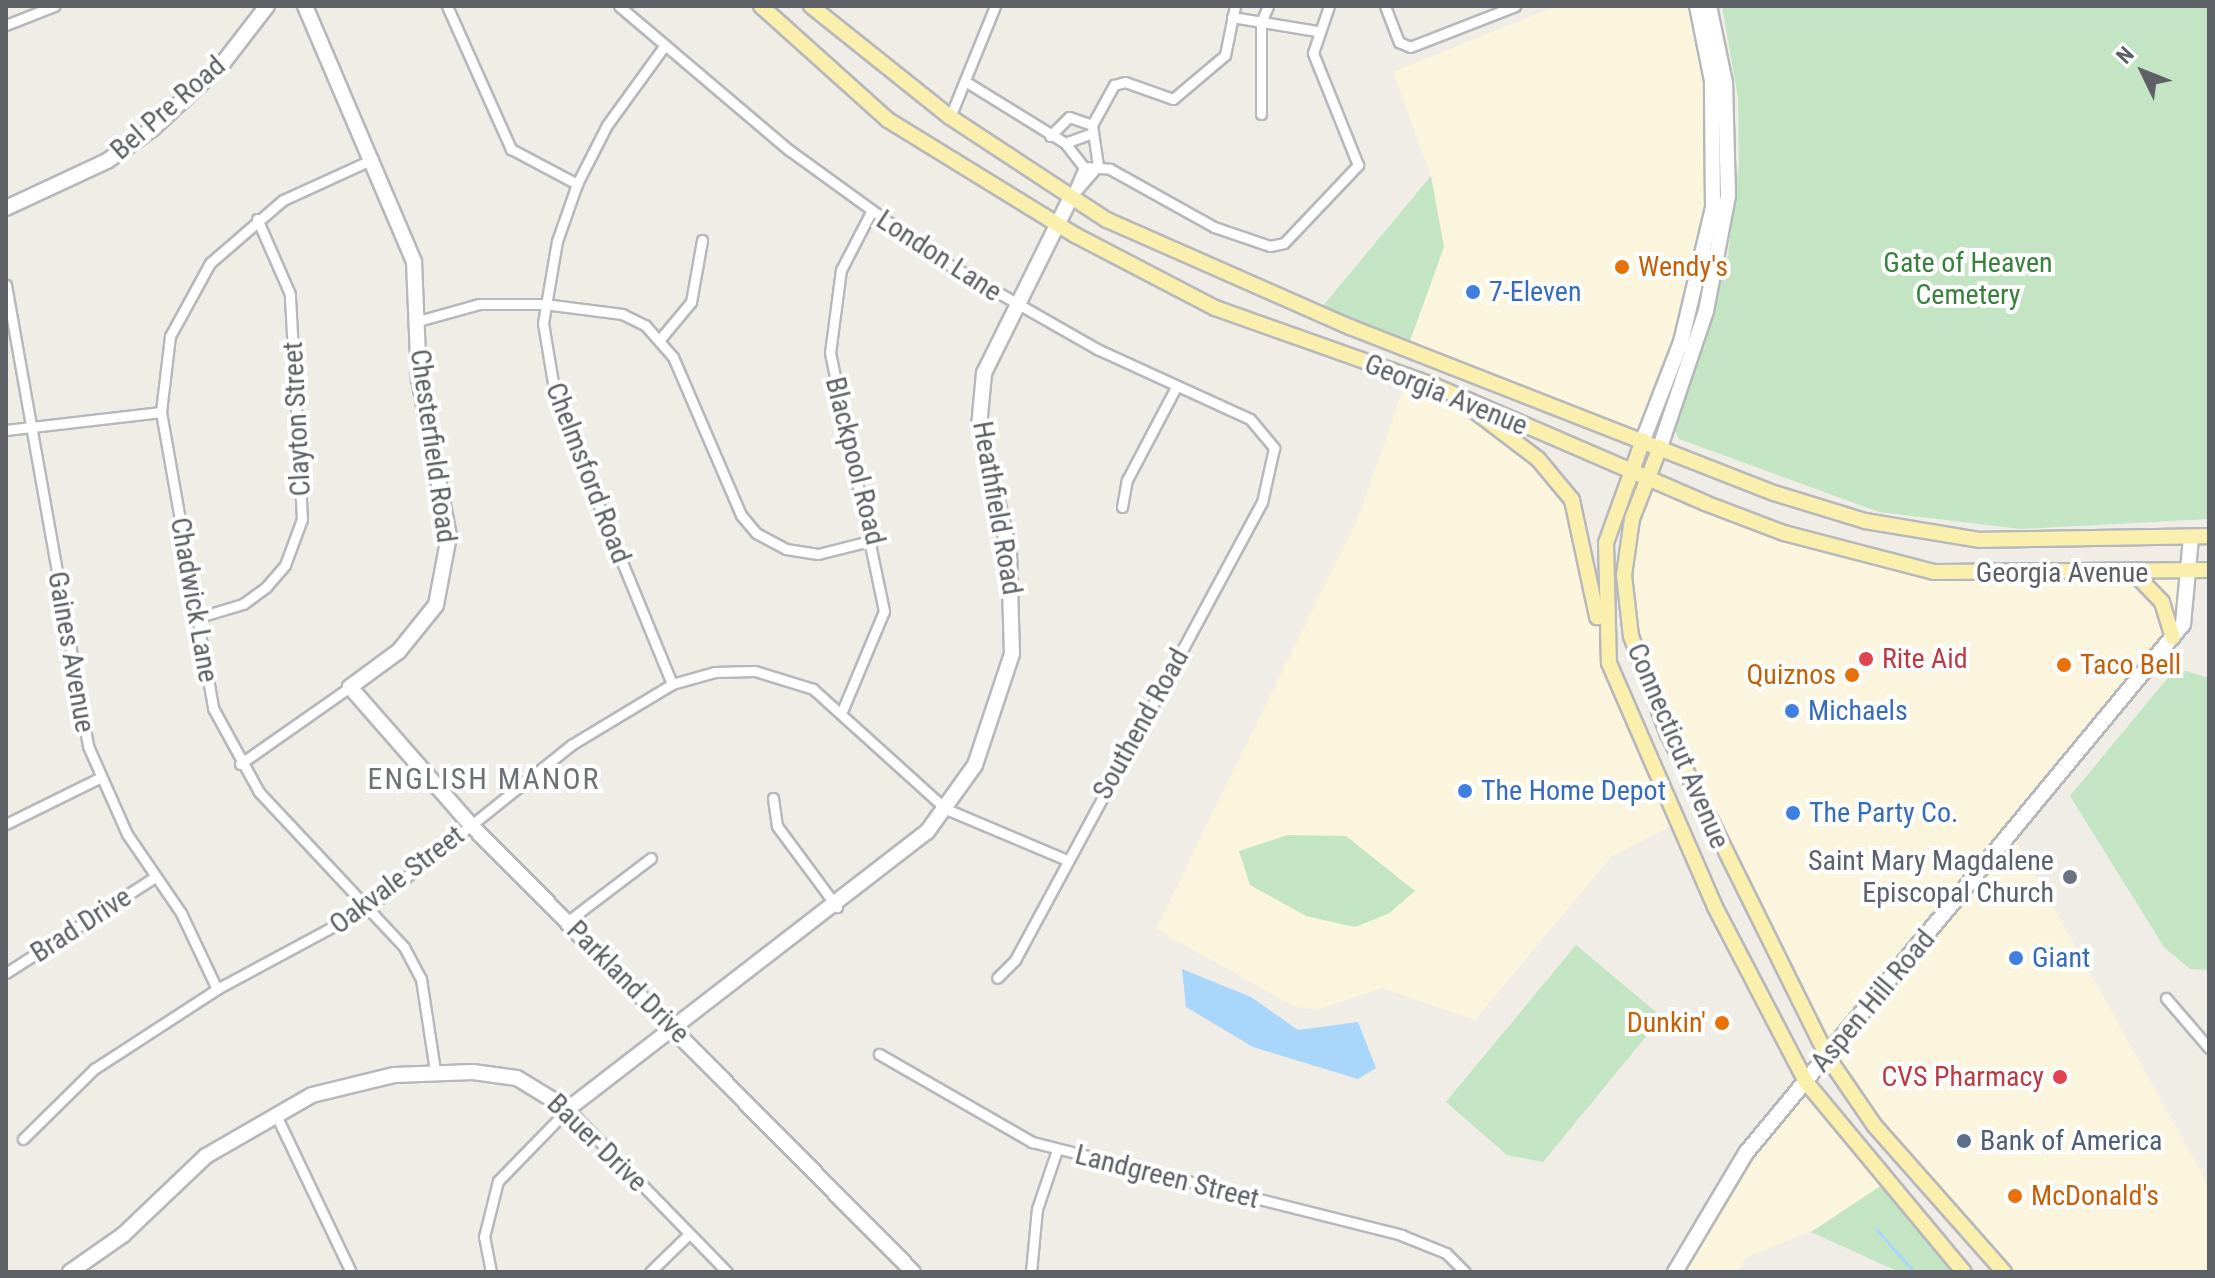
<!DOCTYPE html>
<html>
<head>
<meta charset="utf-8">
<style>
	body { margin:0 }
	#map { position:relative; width:2215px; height:1278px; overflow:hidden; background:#efede5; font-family:"Roboto Condensed",sans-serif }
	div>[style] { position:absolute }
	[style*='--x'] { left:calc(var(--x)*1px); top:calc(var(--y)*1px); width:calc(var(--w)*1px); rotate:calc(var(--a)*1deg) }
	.commercial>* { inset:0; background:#fcf5dd }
	.green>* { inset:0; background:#c3e5c3 }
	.water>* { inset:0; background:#a9d7fb }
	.stream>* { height:3px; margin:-1.5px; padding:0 1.5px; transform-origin:1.5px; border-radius:1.5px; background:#a9d7fb }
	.roads { filter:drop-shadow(2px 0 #b6b8bb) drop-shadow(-2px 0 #b6b8bb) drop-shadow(0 2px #b6b8bb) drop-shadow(0 -2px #b6b8bb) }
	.street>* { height:9px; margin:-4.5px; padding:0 4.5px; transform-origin:4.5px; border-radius:4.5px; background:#fff }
	.secondary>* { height:14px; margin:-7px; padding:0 7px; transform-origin:7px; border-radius:7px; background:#fff }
	.primary>* { height:14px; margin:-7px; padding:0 7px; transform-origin:7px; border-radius:7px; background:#fbefae }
	.dots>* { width:22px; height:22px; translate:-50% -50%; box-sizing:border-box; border:4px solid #fff; border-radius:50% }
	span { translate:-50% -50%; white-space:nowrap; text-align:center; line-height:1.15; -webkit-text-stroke:8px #fff; paint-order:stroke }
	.street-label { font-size:28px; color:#5d6165 }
	.park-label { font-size:28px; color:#38813c }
	.food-label { font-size:28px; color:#c56008 }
	.left { translate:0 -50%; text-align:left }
	.right { translate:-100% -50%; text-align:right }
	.shop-label { font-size:28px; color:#366cbe }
	.health-label { font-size:28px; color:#be3a42 }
	.worship-label { font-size:28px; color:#5b616d }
	.service-label { font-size:28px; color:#4e5e75 }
	.neighbourhood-label { font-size:30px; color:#6e7277; letter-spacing:2px }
	.frame { position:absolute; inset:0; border:8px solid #5d6165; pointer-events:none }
	.north { position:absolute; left:2103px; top:32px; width:80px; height:80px; -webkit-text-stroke:6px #fff; paint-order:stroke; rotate:313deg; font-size:22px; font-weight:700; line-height:32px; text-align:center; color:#5d6165 }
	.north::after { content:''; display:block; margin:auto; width:28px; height:36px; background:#5d6165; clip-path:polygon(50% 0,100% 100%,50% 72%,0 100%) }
</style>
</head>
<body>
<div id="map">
	<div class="commercial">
		<div style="clip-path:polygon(1556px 6px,1697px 6px,1710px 66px,1707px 249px,1643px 440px,1407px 349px,1444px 247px,1431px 176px,1393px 72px)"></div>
		<div style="clip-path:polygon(1407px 378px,1454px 395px,1565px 489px,1602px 642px,1677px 823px,1612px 856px,1475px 1020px,1382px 988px,1316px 1010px,1295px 1007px,1156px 929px,1360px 513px)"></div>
		<div style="clip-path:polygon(1646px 478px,1934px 572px,2192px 571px,2189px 606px,2012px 834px,2209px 1186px,2209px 1272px,2004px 1272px,1856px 1102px,1648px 685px,1624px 575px)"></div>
		<div style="clip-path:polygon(1806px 1082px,1885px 1183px,1826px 1225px,1747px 1257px,1737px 1272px,1675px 1272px,1691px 1238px)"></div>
	</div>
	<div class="green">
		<div style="clip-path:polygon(1722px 6px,2209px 6px,2209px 519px,2021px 529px,1879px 512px,1679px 439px,1674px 427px,1728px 255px,1739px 163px,1738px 98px)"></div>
		<div style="clip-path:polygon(1431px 176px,1444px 247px,1407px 349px,1317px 313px)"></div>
		<div style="clip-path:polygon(2176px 668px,2209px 678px,2209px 970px,2190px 969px,2164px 947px,2070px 796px)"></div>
		<div style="clip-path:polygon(1288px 835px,1346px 836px,1415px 891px,1388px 914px,1355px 927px,1306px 916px,1250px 885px,1239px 851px)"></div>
		<div style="clip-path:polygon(1576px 945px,1662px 1017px,1543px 1162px,1507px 1155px,1446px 1102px)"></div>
		<div style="clip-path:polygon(1885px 1183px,1964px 1272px,1899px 1272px,1811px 1232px)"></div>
	</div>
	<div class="water">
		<div style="clip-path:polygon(1182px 969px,1251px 997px,1298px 1030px,1358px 1022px,1376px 1068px,1358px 1079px,1253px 1047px,1186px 1007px)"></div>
	</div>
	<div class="stream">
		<div style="--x:1877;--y:1230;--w:56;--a:48.6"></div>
	</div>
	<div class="roads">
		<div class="street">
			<div style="--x:447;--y:6;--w:157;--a:65.9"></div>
			<div style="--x:511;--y:149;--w:75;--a:27.9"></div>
			<div style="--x:619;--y:6;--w:223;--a:40.3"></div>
			<div style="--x:789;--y:150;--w:188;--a:35.9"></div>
			<div style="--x:941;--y:260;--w:180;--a:29.7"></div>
			<div style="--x:1097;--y:349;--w:168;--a:24.6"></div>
			<div style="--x:1250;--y:419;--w:38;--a:50"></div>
			<div style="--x:1274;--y:448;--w:55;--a:102.5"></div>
			<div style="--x:1262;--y:502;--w:520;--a:118.34"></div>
			<div style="--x:1015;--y:960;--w:25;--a:135"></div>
			<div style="--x:1385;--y:6;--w:39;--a:69"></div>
			<div style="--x:1399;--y:42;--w:12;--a:24"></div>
			<div style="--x:1410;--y:47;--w:113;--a:-21.3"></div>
			<div style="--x:1232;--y:17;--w:86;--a:9.4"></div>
			<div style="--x:6;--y:25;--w:52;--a:-21.6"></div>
			<div style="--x:665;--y:45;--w:99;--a:125.9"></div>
			<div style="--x:607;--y:125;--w:66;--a:117"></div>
			<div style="--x:577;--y:184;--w:60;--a:109.3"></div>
			<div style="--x:557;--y:241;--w:83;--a:99.7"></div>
			<div style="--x:543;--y:323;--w:79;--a:80.5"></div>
			<div style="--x:556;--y:401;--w:306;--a:67.7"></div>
			<div style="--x:968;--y:83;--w:114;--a:31.7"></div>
			<div style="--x:1065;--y:143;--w:31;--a:52"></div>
			<div style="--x:1261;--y:114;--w:92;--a:-90"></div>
			<div style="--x:1261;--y:22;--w:17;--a:-66"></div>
			<div style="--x:950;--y:117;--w:120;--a:-67.9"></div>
			<div style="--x:1050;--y:136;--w:27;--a:-45"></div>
			<div style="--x:1069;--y:117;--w:24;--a:19"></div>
			<div style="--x:1065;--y:143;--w:30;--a:-20"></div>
			<div style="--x:373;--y:159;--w:99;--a:155.5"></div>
			<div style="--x:283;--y:200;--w:96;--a:139.2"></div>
			<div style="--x:210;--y:263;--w:83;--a:118.7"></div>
			<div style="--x:170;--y:336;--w:77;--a:96.8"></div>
			<div style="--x:161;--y:412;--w:301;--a:80"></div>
			<div style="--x:213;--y:708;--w:96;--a:61.3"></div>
			<div style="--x:259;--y:792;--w:212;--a:46.9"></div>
			<div style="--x:404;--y:947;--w:36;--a:62"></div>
			<div style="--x:421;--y:979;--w:93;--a:81.3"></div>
			<div style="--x:1084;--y:167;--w:26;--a:4"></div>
			<div style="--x:1110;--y:169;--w:119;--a:29.1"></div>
			<div style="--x:1214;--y:227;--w:59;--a:18.7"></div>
			<div style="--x:1270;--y:246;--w:14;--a:-12"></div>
			<div style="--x:1284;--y:243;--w:108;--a:-46.5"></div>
			<div style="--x:1358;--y:165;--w:121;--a:-111.9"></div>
			<div style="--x:1313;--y:53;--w:50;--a:-71.2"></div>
			<div style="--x:1084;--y:167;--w:33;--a:113"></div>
			<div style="--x:1071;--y:197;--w:41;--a:-48.9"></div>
			<div style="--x:1098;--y:166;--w:41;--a:-98.3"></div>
			<div style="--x:1092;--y:125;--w:46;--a:-61.2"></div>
			<div style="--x:1114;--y:85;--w:11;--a:-15"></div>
			<div style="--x:1125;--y:82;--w:51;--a:19.5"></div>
			<div style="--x:1173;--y:99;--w:68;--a:-40.2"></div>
			<div style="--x:1225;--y:55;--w:50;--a:-78.5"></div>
			<div style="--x:6;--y:285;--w:468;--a:79.9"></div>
			<div style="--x:88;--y:746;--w:96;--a:66.1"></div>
			<div style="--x:127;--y:834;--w:96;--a:55.6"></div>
			<div style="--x:181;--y:913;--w:84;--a:64.7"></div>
			<div style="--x:418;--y:321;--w:63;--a:-15.6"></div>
			<div style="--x:479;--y:304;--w:65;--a:0"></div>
			<div style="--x:544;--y:304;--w:79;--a:7.3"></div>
			<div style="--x:622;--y:314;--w:25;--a:26"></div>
			<div style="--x:645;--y:325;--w:43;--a:48.8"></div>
			<div style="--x:673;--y:357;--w:172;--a:66.7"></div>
			<div style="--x:741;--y:515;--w:23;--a:50"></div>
			<div style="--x:756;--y:533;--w:34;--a:28"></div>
			<div style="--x:786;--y:549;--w:32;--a:9"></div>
			<div style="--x:818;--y:554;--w:58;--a:-14"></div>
			<div style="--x:661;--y:338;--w:47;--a:-50.2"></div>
			<div style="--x:691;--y:302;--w:63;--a:-79.9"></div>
			<div style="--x:6;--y:430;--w:156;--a:-6.6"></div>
			<div style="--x:1122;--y:507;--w:27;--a:-80"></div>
			<div style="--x:1127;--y:480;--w:105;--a:-62.2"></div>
			<div style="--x:196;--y:618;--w:49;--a:-16.6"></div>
			<div style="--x:243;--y:604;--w:29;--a:-36"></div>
			<div style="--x:266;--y:587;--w:29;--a:-49"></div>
			<div style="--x:285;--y:565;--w:49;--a:-69.7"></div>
			<div style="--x:302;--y:519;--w:225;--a:-93.1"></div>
			<div style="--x:290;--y:294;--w:82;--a:-113.7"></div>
			<div style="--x:843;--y:709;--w:106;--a:-67.3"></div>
			<div style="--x:884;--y:611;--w:264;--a:-101.8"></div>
			<div style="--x:830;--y:353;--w:84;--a:-82.5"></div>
			<div style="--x:841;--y:270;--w:65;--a:-62.7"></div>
			<div style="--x:240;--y:764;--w:134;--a:-35"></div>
			<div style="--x:773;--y:798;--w:28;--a:82"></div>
			<div style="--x:777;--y:826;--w:101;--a:53.5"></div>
			<div style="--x:6;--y:824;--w:104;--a:-26.3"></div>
			<div style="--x:568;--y:921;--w:104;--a:-37.2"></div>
			<div style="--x:6;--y:973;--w:177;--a:-32.8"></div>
			<div style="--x:2166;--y:998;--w:66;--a:49.3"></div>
			<div style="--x:879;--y:1054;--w:177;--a:29.9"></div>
			<div style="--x:1032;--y:1142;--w:381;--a:14.1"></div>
			<div style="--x:1401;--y:1235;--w:48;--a:21.8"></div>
			<div style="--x:1446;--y:1253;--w:27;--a:45"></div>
			<div style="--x:275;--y:1113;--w:176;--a:64.5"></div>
			<div style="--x:23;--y:1139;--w:100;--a:-44.6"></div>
			<div style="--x:94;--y:1069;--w:147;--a:-33"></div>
			<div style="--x:217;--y:989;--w:173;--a:-28.3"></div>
			<div style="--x:369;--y:907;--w:259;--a:-38.7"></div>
			<div style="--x:571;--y:745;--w:118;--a:-31.1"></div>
			<div style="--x:672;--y:684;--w:45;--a:-15.6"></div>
			<div style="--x:715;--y:672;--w:40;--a:-1.4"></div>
			<div style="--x:755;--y:671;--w:61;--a:17.2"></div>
			<div style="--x:813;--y:689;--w:179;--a:42.1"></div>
			<div style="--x:946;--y:809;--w:131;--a:22.9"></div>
			<div style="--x:491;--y:1272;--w:36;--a:-101"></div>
			<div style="--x:484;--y:1237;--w:58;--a:-76"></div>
			<div style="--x:498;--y:1181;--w:100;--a:-45.8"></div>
			<div style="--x:568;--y:1109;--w:228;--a:45.7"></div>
			<div style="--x:650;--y:1272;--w:54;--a:-44.3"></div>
			<div style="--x:1031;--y:1272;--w:63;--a:-84.6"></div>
			<div style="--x:1037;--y:1209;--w:62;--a:-71.3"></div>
		</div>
		<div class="secondary">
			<div style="--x:305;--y:6;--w:278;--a:66.9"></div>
			<div style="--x:414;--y:262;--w:117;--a:87.6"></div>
			<div style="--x:419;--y:379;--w:160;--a:79.2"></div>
			<div style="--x:449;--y:536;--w:70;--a:100.7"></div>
			<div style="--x:436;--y:605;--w:59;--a:128.8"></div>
			<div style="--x:399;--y:651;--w:61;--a:143.7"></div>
			<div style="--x:350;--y:687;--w:182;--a:48.8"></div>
			<div style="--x:470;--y:824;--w:630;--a:45.32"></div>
			<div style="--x:6;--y:208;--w:111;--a:-25"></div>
			<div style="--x:107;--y:161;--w:55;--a:-35.4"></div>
			<div style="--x:152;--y:129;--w:97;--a:-42.9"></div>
			<div style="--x:223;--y:63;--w:72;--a:-52.3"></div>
			<div style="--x:1643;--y:440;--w:105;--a:-68.8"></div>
			<div style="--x:1681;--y:342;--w:138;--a:-76.6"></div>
			<div style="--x:1713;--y:208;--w:127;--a:-90.5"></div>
			<div style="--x:1712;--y:81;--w:76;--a:-101.3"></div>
			<div style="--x:1660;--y:447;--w:144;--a:-71.3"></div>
			<div style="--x:1706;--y:311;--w:117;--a:-79.2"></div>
			<div style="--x:1728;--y:196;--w:113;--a:-91.5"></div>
			<div style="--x:1725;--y:83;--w:79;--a:-101.7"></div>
			<div style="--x:70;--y:1272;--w:65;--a:-34.9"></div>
			<div style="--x:123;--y:1235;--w:115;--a:-43.6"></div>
			<div style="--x:206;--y:1156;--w:122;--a:-29.9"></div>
			<div style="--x:312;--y:1095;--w:84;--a:-13.7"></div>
			<div style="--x:394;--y:1075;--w:79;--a:-2.2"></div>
			<div style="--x:473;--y:1072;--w:44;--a:7.8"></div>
			<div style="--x:517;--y:1078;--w:60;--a:31.3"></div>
			<div style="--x:568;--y:1109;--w:453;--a:-37.7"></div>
			<div style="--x:927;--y:832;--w:82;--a:-54.4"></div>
			<div style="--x:975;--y:765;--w:117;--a:-71.6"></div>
			<div style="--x:1012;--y:654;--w:104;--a:-91.7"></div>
			<div style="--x:1009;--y:550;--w:127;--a:-103.7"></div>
			<div style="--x:979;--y:427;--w:54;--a:-84.7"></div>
			<div style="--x:984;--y:373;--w:196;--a:-63.7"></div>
			<div style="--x:1675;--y:1272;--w:139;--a:-59.2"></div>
			<div style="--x:1746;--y:1153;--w:686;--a:-50.44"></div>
			<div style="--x:2183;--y:624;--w:87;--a:-84.7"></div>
		</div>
		<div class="primary">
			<div style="--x:761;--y:6;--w:171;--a:41.9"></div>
			<div style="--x:888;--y:120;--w:220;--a:31.6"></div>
			<div style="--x:1075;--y:235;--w:158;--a:27.5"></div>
			<div style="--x:1215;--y:308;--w:233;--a:19.5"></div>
			<div style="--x:1435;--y:386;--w:294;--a:23.4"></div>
			<div style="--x:1705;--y:503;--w:85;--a:20.8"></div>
			<div style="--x:1784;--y:533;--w:155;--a:14.6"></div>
			<div style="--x:1934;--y:572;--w:275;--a:-0.4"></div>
			<div style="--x:811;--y:6;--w:178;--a:38.6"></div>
			<div style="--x:950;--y:117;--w:188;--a:33.3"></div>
			<div style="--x:1107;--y:220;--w:266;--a:23.8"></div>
			<div style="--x:1350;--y:327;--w:455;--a:21.4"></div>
			<div style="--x:1774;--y:493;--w:95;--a:17.1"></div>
			<div style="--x:1865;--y:521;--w:117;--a:9.4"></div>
			<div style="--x:1980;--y:540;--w:229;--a:-1"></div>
			<div style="--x:1476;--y:412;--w:78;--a:37.2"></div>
			<div style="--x:1538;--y:459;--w:53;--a:50.3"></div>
			<div style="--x:1572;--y:500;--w:120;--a:77.9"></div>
			<div style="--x:1643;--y:440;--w:109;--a:109.8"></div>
			<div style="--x:1606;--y:543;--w:120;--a:88.6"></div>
			<div style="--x:1609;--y:663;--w:266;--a:66.5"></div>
			<div style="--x:1715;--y:907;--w:197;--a:62.5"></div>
			<div style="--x:1806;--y:1082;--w:247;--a:50.3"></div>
			<div style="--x:1660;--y:447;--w:77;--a:111.3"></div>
			<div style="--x:1632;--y:519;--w:57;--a:98.1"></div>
			<div style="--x:1624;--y:575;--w:61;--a:83.5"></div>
			<div style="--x:1631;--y:636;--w:103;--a:69.4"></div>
			<div style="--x:1667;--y:732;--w:361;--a:63.7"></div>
			<div style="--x:1827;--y:1056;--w:83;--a:55.7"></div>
			<div style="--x:1874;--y:1125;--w:196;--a:48.5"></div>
			<div style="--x:2135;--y:574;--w:39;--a:46"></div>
			<div style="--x:2162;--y:602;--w:37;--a:73"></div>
		</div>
	</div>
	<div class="dots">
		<div style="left:1622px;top:267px;background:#e8710a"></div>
		<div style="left:1473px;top:292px;background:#3f7fe0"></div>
		<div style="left:1866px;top:659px;background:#e0444e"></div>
		<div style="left:2064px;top:665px;background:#e8710a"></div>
		<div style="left:1852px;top:675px;background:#e8710a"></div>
		<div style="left:1792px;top:711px;background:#3f7fe0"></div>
		<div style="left:1465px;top:791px;background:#3f7fe0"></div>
		<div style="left:1793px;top:813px;background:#3f7fe0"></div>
		<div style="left:2070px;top:877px;background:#6b7280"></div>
		<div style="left:2016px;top:958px;background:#3f7fe0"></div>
		<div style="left:1722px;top:1023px;background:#e8710a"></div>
		<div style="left:2060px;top:1077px;background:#e0444e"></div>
		<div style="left:1964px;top:1141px;background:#5c6f8a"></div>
		<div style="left:2015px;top:1196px;background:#e8710a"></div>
	</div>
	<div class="street-label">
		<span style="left:168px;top:108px;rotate:-41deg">Bel Pre Road</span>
		<span style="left:939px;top:256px;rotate:33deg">London Lane</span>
		<span style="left:1446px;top:395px;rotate:22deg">Georgia Avenue</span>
		<span style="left:297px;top:419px;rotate:-93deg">Clayton Street</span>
		<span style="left:433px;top:446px;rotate:82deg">Chesterfield Road</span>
		<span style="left:855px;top:461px;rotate:76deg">Blackpool Road</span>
		<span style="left:588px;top:473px;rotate:69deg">Chelmsford Road</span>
		<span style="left:997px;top:508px;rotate:80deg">Heathfield Road</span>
		<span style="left:2062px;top:573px">Georgia Avenue</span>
		<span style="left:194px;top:600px;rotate:80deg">Chadwick Lane</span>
		<span style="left:71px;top:652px;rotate:80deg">Gaines Avenue</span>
		<span style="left:1141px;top:724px;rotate:-61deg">Southend Road</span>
		<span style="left:1678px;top:746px;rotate:67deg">Connecticut Avenue</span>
		<span style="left:397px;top:880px;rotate:-37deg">Oakvale Street</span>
		<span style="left:81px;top:925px;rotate:-33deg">Brad Drive</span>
		<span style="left:628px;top:982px;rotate:45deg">Parkland Drive</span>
		<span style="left:1873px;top:1001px;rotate:-50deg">Aspen Hill Road</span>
		<span style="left:597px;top:1143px;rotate:44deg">Bauer Drive</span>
		<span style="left:1167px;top:1177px;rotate:14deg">Landgreen Street</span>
	</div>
	<div class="park-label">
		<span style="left:1968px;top:279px">Gate of Heaven<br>Cemetery</span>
	</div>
	<div class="food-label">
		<span class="left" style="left:1638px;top:267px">Wendy's</span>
		<span class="left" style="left:2080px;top:665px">Taco Bell</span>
		<span class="right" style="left:1836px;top:675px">Quiznos</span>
		<span class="right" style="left:1706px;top:1023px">Dunkin'</span>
		<span class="left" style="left:2031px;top:1196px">McDonald's</span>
	</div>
	<div class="shop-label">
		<span class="left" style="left:1489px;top:292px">7-Eleven</span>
		<span class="left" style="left:1808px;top:711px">Michaels</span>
		<span class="left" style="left:1481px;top:791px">The Home Depot</span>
		<span class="left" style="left:1809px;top:813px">The Party Co.</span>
		<span class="left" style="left:2032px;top:958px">Giant</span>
	</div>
	<div class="health-label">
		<span class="left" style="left:1882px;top:659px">Rite Aid</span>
		<span class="right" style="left:2044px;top:1077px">CVS Pharmacy</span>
	</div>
	<div class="worship-label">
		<span class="right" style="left:2054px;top:877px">Saint Mary Magdalene<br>Episcopal Church</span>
	</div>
	<div class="service-label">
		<span class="left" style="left:1980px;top:1141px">Bank of America</span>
	</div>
	<div class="neighbourhood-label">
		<span style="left:484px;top:779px">ENGLISH MANOR</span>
	</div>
	<div class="frame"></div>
	<div class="north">N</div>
</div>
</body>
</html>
